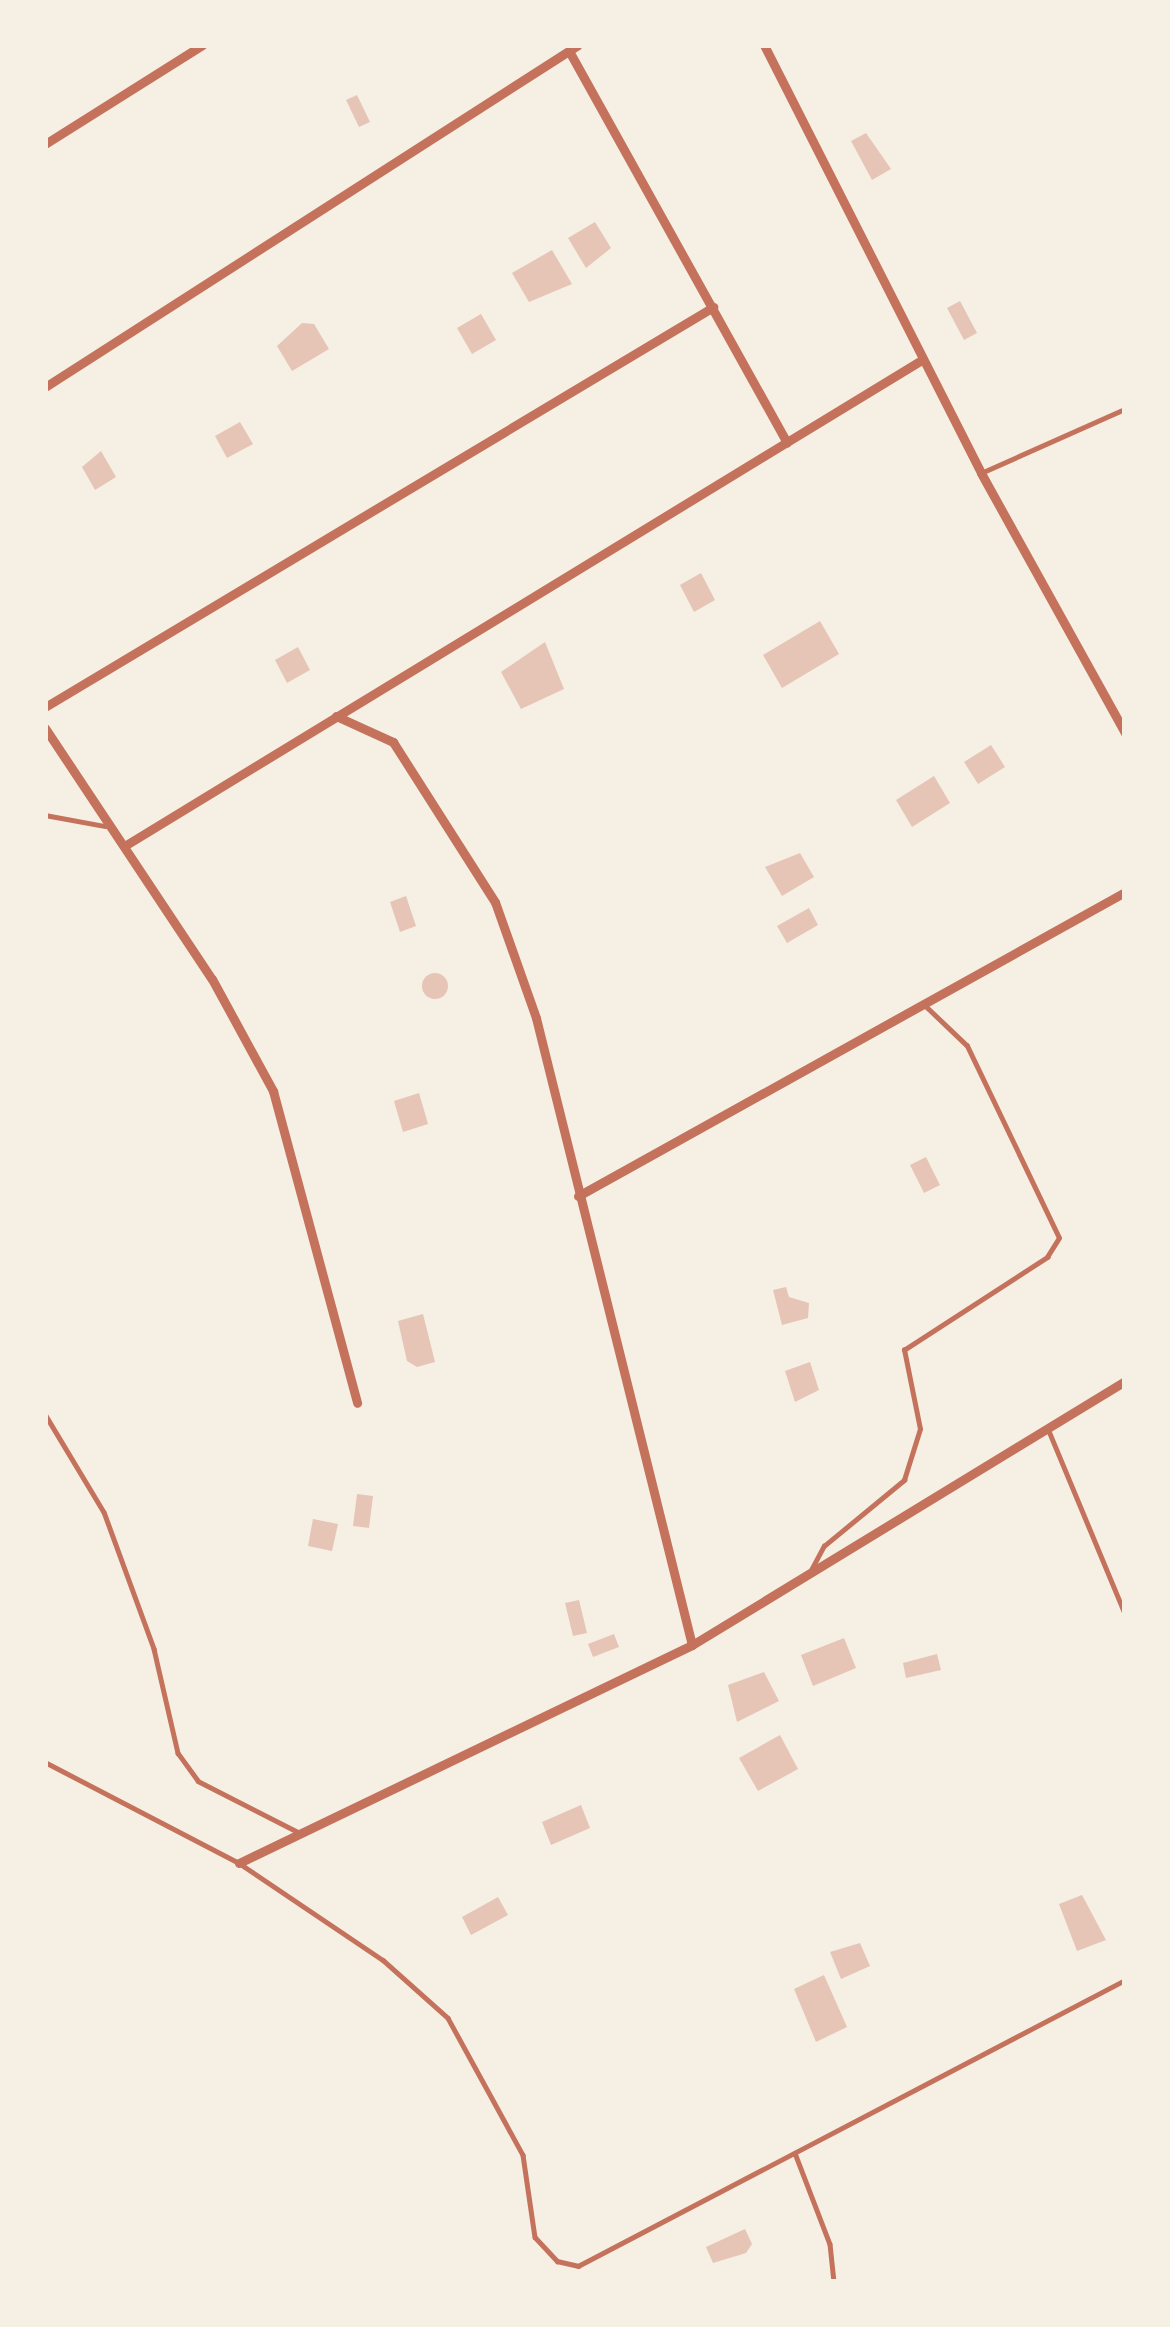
<!DOCTYPE html>
<html>
<head>
<meta charset="utf-8">
<style>
	body { margin:0 }
	#map { position:relative; width:1170px; height:2327px; overflow:hidden; background:#f6efe4; font-family:Cabin,sans-serif }
	div>[style] { position:absolute }
	[style*='--x'] { left:calc(var(--x)*1px); top:calc(var(--y)*1px); width:calc(var(--w)*1px); rotate:calc(var(--a)*1deg) }
	.building>* { inset:0; background:#e6c5b7 }
	.round { border-radius:50% }
	.service>* { height:4.5px; margin:-2.25px; padding:0 2.25px; transform-origin:2.25px; border-radius:2.25px; background:#c5725c }
	.minor>* { height:9px; margin:-4.5px; padding:0 4.5px; transform-origin:4.5px; border-radius:4.5px; background:#c5725c }
	span { translate:-50% -50%; white-space:nowrap; text-align:center; line-height:1.15; -webkit-text-stroke:12px #f6efe4; paint-order:stroke }
	.frame { position:absolute; inset:0; border:48px solid #f6efe4; pointer-events:none }
</style>
</head>
<body>
<div id="map">
	<div class="building">
		<div style="clip-path:polygon(357px 95px,370px 122px,359px 127px,346px 100px)"></div>
		<div style="clip-path:polygon(866px 133px,891px 169px,872px 180px,851px 141px)"></div>
		<div style="clip-path:polygon(595px 222px,611px 248px,586px 268px,568px 238px)"></div>
		<div style="clip-path:polygon(552px 250px,572px 284px,529px 302px,512px 273px)"></div>
		<div style="clip-path:polygon(960px 301px,977px 333px,964px 340px,947px 308px)"></div>
		<div style="clip-path:polygon(481px 314px,496px 340px,472px 354px,457px 328px)"></div>
		<div style="clip-path:polygon(302px 323px,314px 324px,329px 349px,292px 371px,277px 346px)"></div>
		<div style="clip-path:polygon(240px 422px,253px 444px,227px 458px,215px 436px)"></div>
		<div style="clip-path:polygon(101px 451px,116px 477px,95px 490px,82px 467px)"></div>
		<div style="clip-path:polygon(701px 573px,715px 600px,694px 612px,680px 585px)"></div>
		<div style="clip-path:polygon(820px 621px,839px 654px,782px 688px,763px 655px)"></div>
		<div style="clip-path:polygon(545px 642px,564px 689px,521px 709px,501px 672px)"></div>
		<div style="clip-path:polygon(298px 647px,310px 670px,287px 683px,275px 660px)"></div>
		<div style="clip-path:polygon(991px 745px,1005px 767px,978px 784px,964px 762px)"></div>
		<div style="clip-path:polygon(934px 776px,950px 803px,912px 827px,896px 800px)"></div>
		<div style="clip-path:polygon(800px 853px,814px 877px,782px 896px,765px 867px)"></div>
		<div style="clip-path:polygon(406px 896px,416px 926px,400px 932px,390px 902px)"></div>
		<div style="clip-path:polygon(809px 908px,818px 925px,787px 943px,777px 926px)"></div>
		<div class="round" style="left:422px;top:973px;width:26px;height:26px"></div>
		<div style="clip-path:polygon(419px 1093px,428px 1124px,403px 1132px,394px 1101px)"></div>
		<div style="clip-path:polygon(926px 1157px,940px 1185px,924px 1193px,910px 1165px)"></div>
		<div style="clip-path:polygon(786px 1287px,789px 1297px,809px 1303px,808px 1318px,782px 1325px,773px 1290px)"></div>
		<div style="clip-path:polygon(423px 1314px,435px 1362px,417px 1367px,407px 1361px,398px 1321px)"></div>
		<div style="clip-path:polygon(810px 1362px,819px 1390px,795px 1402px,785px 1371px)"></div>
		<div style="clip-path:polygon(357px 1494px,373px 1496px,369px 1528px,353px 1526px)"></div>
		<div style="clip-path:polygon(313px 1519px,338px 1524px,332px 1551px,308px 1546px)"></div>
		<div style="clip-path:polygon(579px 1600px,587px 1633px,573px 1636px,565px 1603px)"></div>
		<div style="clip-path:polygon(614px 1634px,619px 1647px,593px 1657px,588px 1644px)"></div>
		<div style="clip-path:polygon(844px 1638px,856px 1668px,813px 1686px,801px 1655px)"></div>
		<div style="clip-path:polygon(937px 1654px,941px 1670px,906px 1678px,903px 1663px)"></div>
		<div style="clip-path:polygon(764px 1672px,779px 1701px,737px 1722px,728px 1685px)"></div>
		<div style="clip-path:polygon(780px 1735px,798px 1769px,758px 1791px,739px 1758px)"></div>
		<div style="clip-path:polygon(581px 1805px,590px 1828px,551px 1845px,542px 1822px)"></div>
		<div style="clip-path:polygon(1082px 1895px,1106px 1940px,1077px 1951px,1059px 1904px)"></div>
		<div style="clip-path:polygon(498px 1897px,508px 1915px,471px 1935px,462px 1917px)"></div>
		<div style="clip-path:polygon(860px 1943px,870px 1966px,841px 1979px,830px 1952px)"></div>
		<div style="clip-path:polygon(824px 1975px,847px 2027px,816px 2042px,794px 1989px)"></div>
		<div style="clip-path:polygon(745px 2229px,752px 2244px,746px 2253px,713px 2263px,706px 2247px)"></div>
	</div>
	<div class="service">
		<div style="--x:981;--y:473;--w:158;--a:-24"></div>
		<div style="--x:45;--y:815;--w:61;--a:10.4"></div>
		<div style="--x:45;--y:1414;--w:114;--a:59"></div>
		<div style="--x:104;--y:1512;--w:146;--a:69.9"></div>
		<div style="--x:154;--y:1649;--w:107;--a:77"></div>
		<div style="--x:178;--y:1753;--w:34;--a:54"></div>
		<div style="--x:198;--y:1781;--w:114;--a:27"></div>
		<div style="--x:1049;--y:1431;--w:198;--a:67.4"></div>
		<div style="--x:811;--y:1570;--w:27;--a:-62"></div>
		<div style="--x:824;--y:1546;--w:104;--a:-39.5"></div>
		<div style="--x:904;--y:1480;--w:53;--a:-72.6"></div>
		<div style="--x:920;--y:1429;--w:81;--a:-101.4"></div>
		<div style="--x:904;--y:1350;--w:171;--a:-33"></div>
		<div style="--x:1047;--y:1257;--w:22;--a:-58"></div>
		<div style="--x:1059;--y:1238;--w:213;--a:-115.6"></div>
		<div style="--x:967;--y:1046;--w:58;--a:-136.4"></div>
		<div style="--x:45;--y:1762;--w:219;--a:27.5"></div>
		<div style="--x:239;--y:1863;--w:174;--a:34"></div>
		<div style="--x:383;--y:1960;--w:87;--a:41.7"></div>
		<div style="--x:448;--y:2018;--w:156;--a:61.3"></div>
		<div style="--x:523;--y:2155;--w:83;--a:81.7"></div>
		<div style="--x:535;--y:2237;--w:33;--a:47"></div>
		<div style="--x:557;--y:2261;--w:22;--a:13"></div>
		<div style="--x:578;--y:2266;--w:617;--a:-27.6"></div>
		<div style="--x:795;--y:2153;--w:97;--a:69"></div>
		<div style="--x:830;--y:2244;--w:38;--a:84"></div>
	</div>
	<div class="minor">
		<div style="--x:764;--y:45;--w:480;--a:63.1"></div>
		<div style="--x:981;--y:473;--w:297;--a:61"></div>
		<div style="--x:569;--y:51;--w:448;--a:60.9"></div>
		<div style="--x:45;--y:144;--w:186;--a:-32.2"></div>
		<div style="--x:45;--y:387;--w:633;--a:-32.69"></div>
		<div style="--x:45;--y:707;--w:779;--a:-30.91"></div>
		<div style="--x:336;--y:716;--w:63;--a:24.5"></div>
		<div style="--x:393;--y:742;--w:190;--a:57.5"></div>
		<div style="--x:495;--y:902;--w:123;--a:70.5"></div>
		<div style="--x:536;--y:1018;--w:646;--a:76.03"></div>
		<div style="--x:45;--y:728;--w:301;--a:56.4"></div>
		<div style="--x:212;--y:979;--w:128;--a:61.4"></div>
		<div style="--x:273;--y:1091;--w:323;--a:74.9"></div>
		<div style="--x:126;--y:845;--w:933;--a:-31.37"></div>
		<div style="--x:578;--y:1196;--w:626;--a:-29.06"></div>
		<div style="--x:239;--y:1863;--w:503;--a:-25.7"></div>
		<div style="--x:692;--y:1645;--w:507;--a:-31.37"></div>
	</div>
	<div class="frame"></div>
</div>
</body>
</html>
